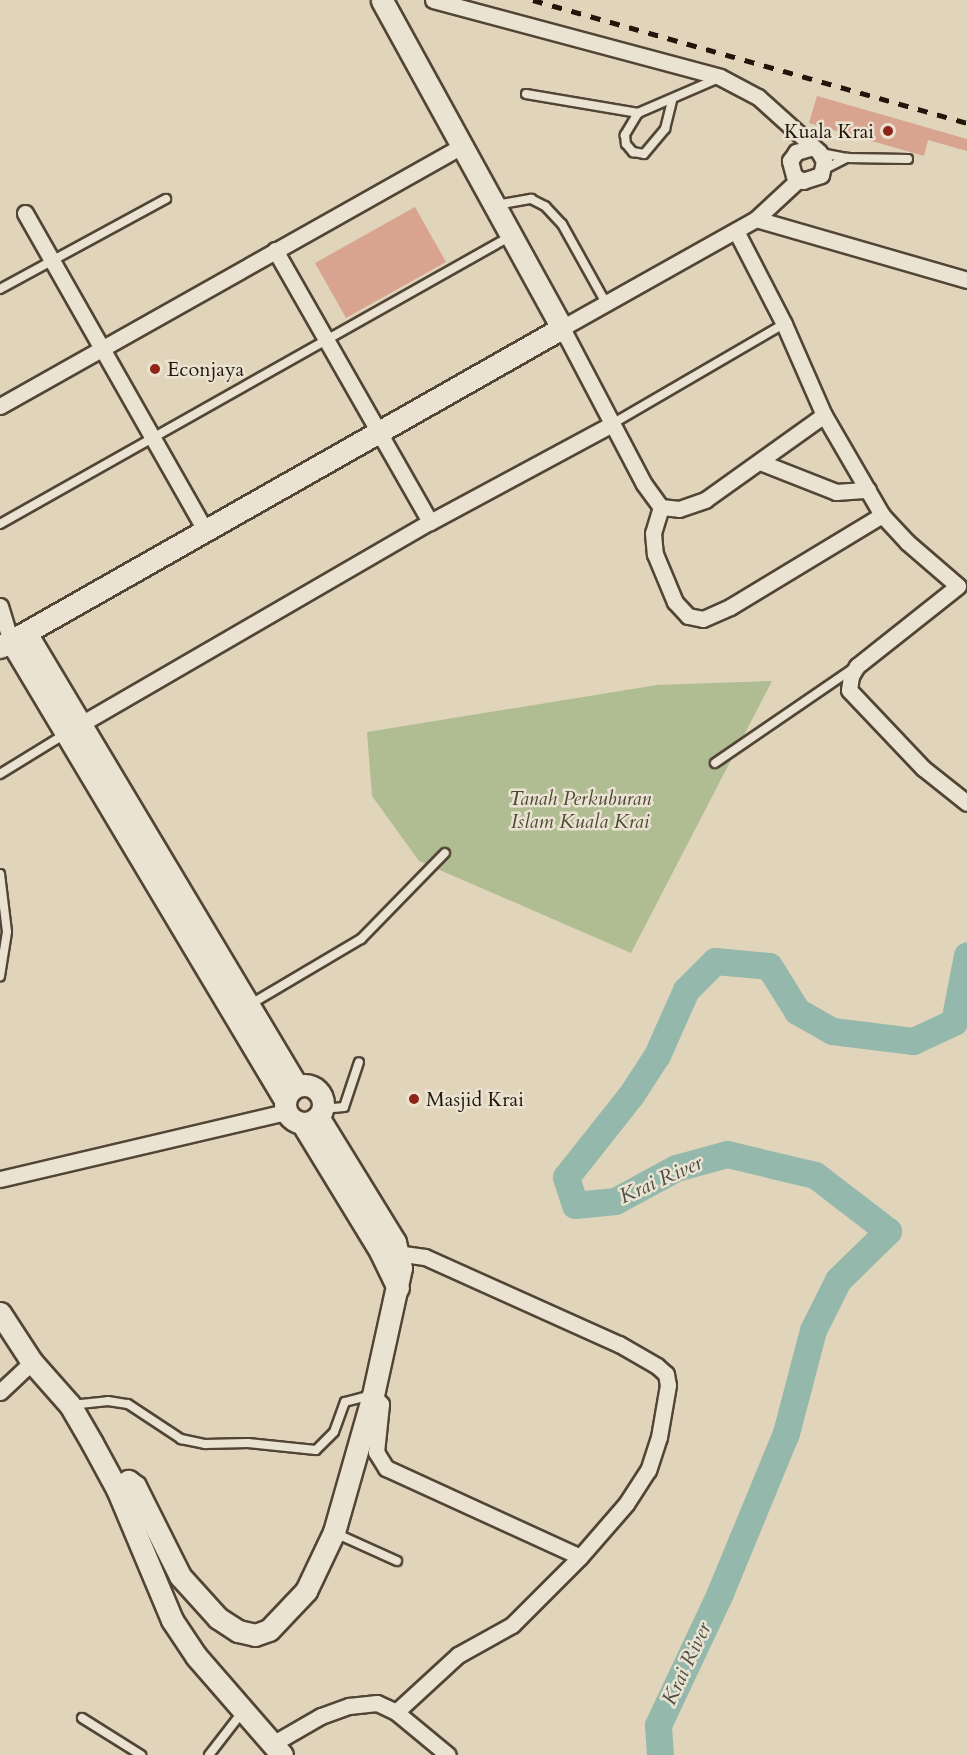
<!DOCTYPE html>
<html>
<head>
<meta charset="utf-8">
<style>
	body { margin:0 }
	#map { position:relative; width:967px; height:1755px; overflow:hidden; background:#e0d4ba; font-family:Cardo,serif }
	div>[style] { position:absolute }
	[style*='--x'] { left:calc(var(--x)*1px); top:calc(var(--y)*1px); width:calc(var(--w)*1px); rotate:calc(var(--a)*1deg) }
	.green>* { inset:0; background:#b0bd92 }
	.river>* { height:27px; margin:-13.5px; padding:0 13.5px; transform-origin:13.5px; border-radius:13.5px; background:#94b8ac }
	.building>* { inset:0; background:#d8a48f }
	.roads { filter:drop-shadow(2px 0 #524536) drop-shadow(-2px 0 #524536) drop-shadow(0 2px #524536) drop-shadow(0 -2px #524536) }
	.lane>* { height:8px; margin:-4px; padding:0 4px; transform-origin:4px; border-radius:4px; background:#ebe3d2 }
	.street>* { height:15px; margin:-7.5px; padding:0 7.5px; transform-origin:7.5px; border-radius:7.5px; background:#ebe3d2 }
	.secondary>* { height:21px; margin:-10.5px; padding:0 10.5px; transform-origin:10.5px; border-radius:10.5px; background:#ebe3d2 }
	.secondary>.ring { margin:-10.5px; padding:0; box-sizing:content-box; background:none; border:21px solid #ebe3d2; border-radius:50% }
	.rail>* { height:4.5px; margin-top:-2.25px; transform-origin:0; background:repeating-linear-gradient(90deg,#23150a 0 10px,transparent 0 20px) }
	.dots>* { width:16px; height:16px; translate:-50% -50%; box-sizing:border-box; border:3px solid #ebe3d2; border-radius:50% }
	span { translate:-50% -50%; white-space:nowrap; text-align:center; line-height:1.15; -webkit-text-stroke:5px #ebe3d2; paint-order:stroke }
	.poi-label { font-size:20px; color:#23150a }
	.right { translate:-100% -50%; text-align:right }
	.left { translate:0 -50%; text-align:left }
	.park-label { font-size:20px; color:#4d4733; font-style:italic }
	.water-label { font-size:21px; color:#4b4e43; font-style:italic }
</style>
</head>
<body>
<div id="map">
	<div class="green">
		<div style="clip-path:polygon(772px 681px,631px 953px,419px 861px,372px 796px,367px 732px,657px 685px)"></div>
	</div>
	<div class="river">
		<div style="--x:660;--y:1755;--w:30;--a:-94"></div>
		<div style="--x:658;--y:1725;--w:146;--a:-64.8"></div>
		<div style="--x:720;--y:1593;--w:173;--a:-67.6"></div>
		<div style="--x:786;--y:1433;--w:106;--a:-75.3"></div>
		<div style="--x:813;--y:1330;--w:56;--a:-63.4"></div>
		<div style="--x:838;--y:1280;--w:70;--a:-44.4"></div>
		<div style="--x:888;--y:1231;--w:92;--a:-142.5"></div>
		<div style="--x:815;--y:1175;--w:90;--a:-166.6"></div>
		<div style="--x:727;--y:1154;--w:53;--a:164.6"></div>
		<div style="--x:676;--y:1168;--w:69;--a:151.6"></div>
		<div style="--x:615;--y:1201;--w:40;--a:174.3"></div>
		<div style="--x:575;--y:1205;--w:29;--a:-108"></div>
		<div style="--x:566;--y:1177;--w:105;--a:-51.6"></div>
		<div style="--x:631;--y:1095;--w:48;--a:-57"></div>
		<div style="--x:657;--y:1055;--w:71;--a:-66"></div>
		<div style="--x:686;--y:990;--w:41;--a:-45"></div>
		<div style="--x:715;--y:961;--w:54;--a:5.3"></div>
		<div style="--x:769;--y:966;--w:53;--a:58.1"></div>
		<div style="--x:797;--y:1011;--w:40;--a:29.7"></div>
		<div style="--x:832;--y:1031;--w:82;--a:7"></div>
		<div style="--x:913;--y:1041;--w:45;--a:-24.9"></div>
		<div style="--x:954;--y:1022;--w:68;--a:-79"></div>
	</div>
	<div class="building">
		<div style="clip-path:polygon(817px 96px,967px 139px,967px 151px,928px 140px,924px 156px,809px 123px)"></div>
		<div style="clip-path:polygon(415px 207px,446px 262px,346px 318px,315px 263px)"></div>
	</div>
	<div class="roads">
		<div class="lane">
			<div style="--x:526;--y:94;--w:114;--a:9.6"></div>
			<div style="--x:638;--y:113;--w:88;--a:-23.4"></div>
			<div style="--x:638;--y:113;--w:26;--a:121"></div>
			<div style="--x:625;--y:135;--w:9;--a:84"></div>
			<div style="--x:626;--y:144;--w:11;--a:49"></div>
			<div style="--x:633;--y:152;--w:11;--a:10"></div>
			<div style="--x:644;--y:154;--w:33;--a:-50"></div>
			<div style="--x:665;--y:129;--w:29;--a:-76"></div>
			<div style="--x:821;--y:153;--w:26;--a:11"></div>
			<div style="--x:847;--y:158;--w:61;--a:0.9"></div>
			<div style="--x:823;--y:170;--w:27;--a:-27"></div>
			<div style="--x:496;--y:205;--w:36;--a:-10"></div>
			<div style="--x:531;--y:199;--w:16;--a:27"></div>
			<div style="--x:545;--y:206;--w:25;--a:47"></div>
			<div style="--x:562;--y:224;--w:90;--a:60.9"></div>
			<div style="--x:0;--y:289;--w:189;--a:-28.5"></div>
			<div style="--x:612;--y:424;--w:199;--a:-30.2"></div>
			<div style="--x:0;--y:524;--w:587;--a:-29.41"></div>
			<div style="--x:715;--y:763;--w:165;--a:-34.4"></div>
			<div style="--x:0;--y:774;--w:76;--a:-31.6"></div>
			<div style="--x:0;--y:874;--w:58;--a:83.1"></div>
			<div style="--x:7;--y:932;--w:45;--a:99"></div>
			<div style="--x:251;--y:1004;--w:128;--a:-30.6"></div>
			<div style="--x:361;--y:939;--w:120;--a:-45.7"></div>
			<div style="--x:322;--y:1109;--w:22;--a:-5"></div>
			<div style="--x:344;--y:1107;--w:47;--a:-71.6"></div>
			<div style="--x:71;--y:1405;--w:37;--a:-6"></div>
			<div style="--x:108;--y:1401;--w:20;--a:9"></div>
			<div style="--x:128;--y:1404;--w:64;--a:33.4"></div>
			<div style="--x:181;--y:1439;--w:25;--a:12"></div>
			<div style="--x:205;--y:1444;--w:43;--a:-1.3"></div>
			<div style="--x:248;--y:1443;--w:68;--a:5.9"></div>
			<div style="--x:316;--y:1450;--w:25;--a:-45"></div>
			<div style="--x:334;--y:1432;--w:32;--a:-70"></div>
			<div style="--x:345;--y:1402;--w:27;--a:-15"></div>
			<div style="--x:335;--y:1533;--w:68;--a:24.3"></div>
			<div style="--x:82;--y:1718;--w:70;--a:32.1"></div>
			<div style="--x:209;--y:1755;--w:56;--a:-52.3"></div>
		</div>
		<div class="street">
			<div style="--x:433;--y:0;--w:297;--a:15"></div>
			<div style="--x:720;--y:77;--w:43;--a:27.8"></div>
			<div style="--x:758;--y:97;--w:82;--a:42"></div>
			<div style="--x:819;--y:152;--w:10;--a:61"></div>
			<div style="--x:824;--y:161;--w:14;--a:102"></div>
			<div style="--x:821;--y:175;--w:19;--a:162"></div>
			<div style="--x:803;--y:181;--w:10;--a:-151"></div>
			<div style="--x:794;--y:176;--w:16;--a:-105"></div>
			<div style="--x:790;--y:161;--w:11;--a:-56"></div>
			<div style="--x:796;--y:152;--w:15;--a:-16"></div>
			<div style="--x:798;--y:180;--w:57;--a:137.1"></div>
			<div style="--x:756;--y:219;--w:223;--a:150.7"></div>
			<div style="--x:562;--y:328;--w:176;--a:62.3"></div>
			<div style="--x:644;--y:484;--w:29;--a:54"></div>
			<div style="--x:661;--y:507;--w:18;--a:6"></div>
			<div style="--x:679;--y:509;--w:28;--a:-19"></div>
			<div style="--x:705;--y:500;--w:146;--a:-35.5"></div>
			<div style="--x:25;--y:213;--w:366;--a:60.4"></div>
			<div style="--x:756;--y:219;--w:220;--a:16.1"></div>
			<div style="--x:736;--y:231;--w:105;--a:62.7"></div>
			<div style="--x:784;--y:324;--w:99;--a:66.3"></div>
			<div style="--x:824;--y:415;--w:116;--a:59.9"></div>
			<div style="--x:882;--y:515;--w:37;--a:47"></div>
			<div style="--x:907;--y:542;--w:67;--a:40.8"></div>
			<div style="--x:958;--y:586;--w:129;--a:141.6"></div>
			<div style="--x:857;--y:666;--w:12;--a:121"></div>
			<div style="--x:851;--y:676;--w:14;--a:98"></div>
			<div style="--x:849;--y:690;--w:108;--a:46.5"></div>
			<div style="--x:923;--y:768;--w:56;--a:38.5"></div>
			<div style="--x:275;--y:250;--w:313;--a:60.3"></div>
			<div style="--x:0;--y:406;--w:530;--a:-29.37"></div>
			<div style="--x:760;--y:462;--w:82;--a:21.5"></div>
			<div style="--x:836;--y:492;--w:32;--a:-4"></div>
			<div style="--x:661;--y:507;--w:27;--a:107"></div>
			<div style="--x:653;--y:533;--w:21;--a:85"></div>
			<div style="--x:655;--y:554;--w:52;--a:67.4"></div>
			<div style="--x:675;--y:602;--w:19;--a:47"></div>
			<div style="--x:688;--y:616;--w:15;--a:11"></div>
			<div style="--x:703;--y:619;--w:30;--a:-24"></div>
			<div style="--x:730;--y:607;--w:178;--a:-31.2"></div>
			<div style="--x:0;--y:606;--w:37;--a:73"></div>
			<div style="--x:74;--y:728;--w:411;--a:-30.1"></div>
			<div style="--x:430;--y:522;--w:207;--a:-28.3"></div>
			<div style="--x:0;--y:1179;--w:294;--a:-13.2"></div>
			<div style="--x:389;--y:1252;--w:36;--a:8"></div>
			<div style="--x:425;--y:1257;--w:213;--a:24.2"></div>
			<div style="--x:619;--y:1344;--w:44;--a:30.1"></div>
			<div style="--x:657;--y:1366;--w:12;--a:42"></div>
			<div style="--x:666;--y:1374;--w:11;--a:80"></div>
			<div style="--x:668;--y:1385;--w:53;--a:99.8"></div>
			<div style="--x:659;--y:1437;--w:35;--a:108"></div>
			<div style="--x:648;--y:1470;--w:40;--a:122.9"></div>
			<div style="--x:626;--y:1504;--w:70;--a:131"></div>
			<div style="--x:580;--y:1557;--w:96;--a:135"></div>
			<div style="--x:512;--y:1625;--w:62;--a:150.9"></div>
			<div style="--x:458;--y:1655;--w:84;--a:137.4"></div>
			<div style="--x:0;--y:1392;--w:44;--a:-43.2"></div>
			<div style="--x:373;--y:1395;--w:12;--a:48"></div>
			<div style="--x:381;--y:1404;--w:48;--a:95.9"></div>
			<div style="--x:376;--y:1452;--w:19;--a:58"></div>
			<div style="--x:386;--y:1468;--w:213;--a:24.6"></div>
			<div style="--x:274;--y:1743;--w:54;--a:-29.9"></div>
			<div style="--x:321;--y:1716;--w:30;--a:-20"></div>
			<div style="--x:349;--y:1706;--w:28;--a:-6"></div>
			<div style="--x:377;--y:1703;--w:21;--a:25"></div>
			<div style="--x:396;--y:1712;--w:67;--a:39.6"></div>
		</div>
		<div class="secondary">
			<div style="--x:26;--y:633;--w:528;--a:59.11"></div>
			<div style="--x:11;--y:641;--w:535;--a:59.16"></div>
			<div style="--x:0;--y:647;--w:646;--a:-29.58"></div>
			<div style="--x:562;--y:328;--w:374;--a:-118.8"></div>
			<div class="ring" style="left:285px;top:1085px;width:17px;height:17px"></div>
			<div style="--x:302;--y:1123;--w:150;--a:58.6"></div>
			<div style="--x:380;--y:1251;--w:41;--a:64.1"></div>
			<div style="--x:0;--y:1313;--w:59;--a:56.9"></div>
			<div style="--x:32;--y:1362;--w:57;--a:48.5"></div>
			<div style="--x:70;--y:1405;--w:44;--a:59.9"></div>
			<div style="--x:92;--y:1443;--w:52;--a:61.5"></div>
			<div style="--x:117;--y:1489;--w:142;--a:67.2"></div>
			<div style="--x:172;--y:1620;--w:43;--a:56.3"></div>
			<div style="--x:196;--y:1656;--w:131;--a:49"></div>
			<div style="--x:117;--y:1489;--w:14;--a:-36"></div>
			<div style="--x:128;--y:1481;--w:9;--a:36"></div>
			<div style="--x:135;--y:1486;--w:101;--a:63.4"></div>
			<div style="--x:180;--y:1576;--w:57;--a:47.9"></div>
			<div style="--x:218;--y:1618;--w:24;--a:33"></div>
			<div style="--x:238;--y:1631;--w:17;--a:13"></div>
			<div style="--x:255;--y:1635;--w:15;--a:-20"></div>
			<div style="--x:269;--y:1630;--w:54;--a:-46.5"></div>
			<div style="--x:306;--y:1591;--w:65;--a:-64.6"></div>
			<div style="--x:334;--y:1532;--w:142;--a:-74.1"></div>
			<div style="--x:373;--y:1395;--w:130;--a:-77.6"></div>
			<div style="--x:401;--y:1268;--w:27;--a:-103"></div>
			<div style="--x:395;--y:1242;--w:147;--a:-121.6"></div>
		</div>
	</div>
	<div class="rail">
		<div style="--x:533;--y:0;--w:451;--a:15.8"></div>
	</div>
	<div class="dots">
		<div style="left:888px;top:131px;background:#8f2418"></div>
		<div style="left:155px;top:369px;background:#8f2418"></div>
		<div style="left:414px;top:1099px;background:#8f2418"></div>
	</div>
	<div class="poi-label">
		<span class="right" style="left:874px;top:131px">Kuala Krai</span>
		<span class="left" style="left:167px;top:369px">Econjaya</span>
		<span class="left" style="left:426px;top:1099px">Masjid Krai</span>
	</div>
	<div class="park-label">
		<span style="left:580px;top:810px">Tanah Perkuburan<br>Islam Kuala Krai</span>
	</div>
	<div class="water-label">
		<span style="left:661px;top:1180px;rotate:-24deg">Krai River</span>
		<span style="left:687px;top:1664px;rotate:-65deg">Krai River</span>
	</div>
</div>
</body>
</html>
